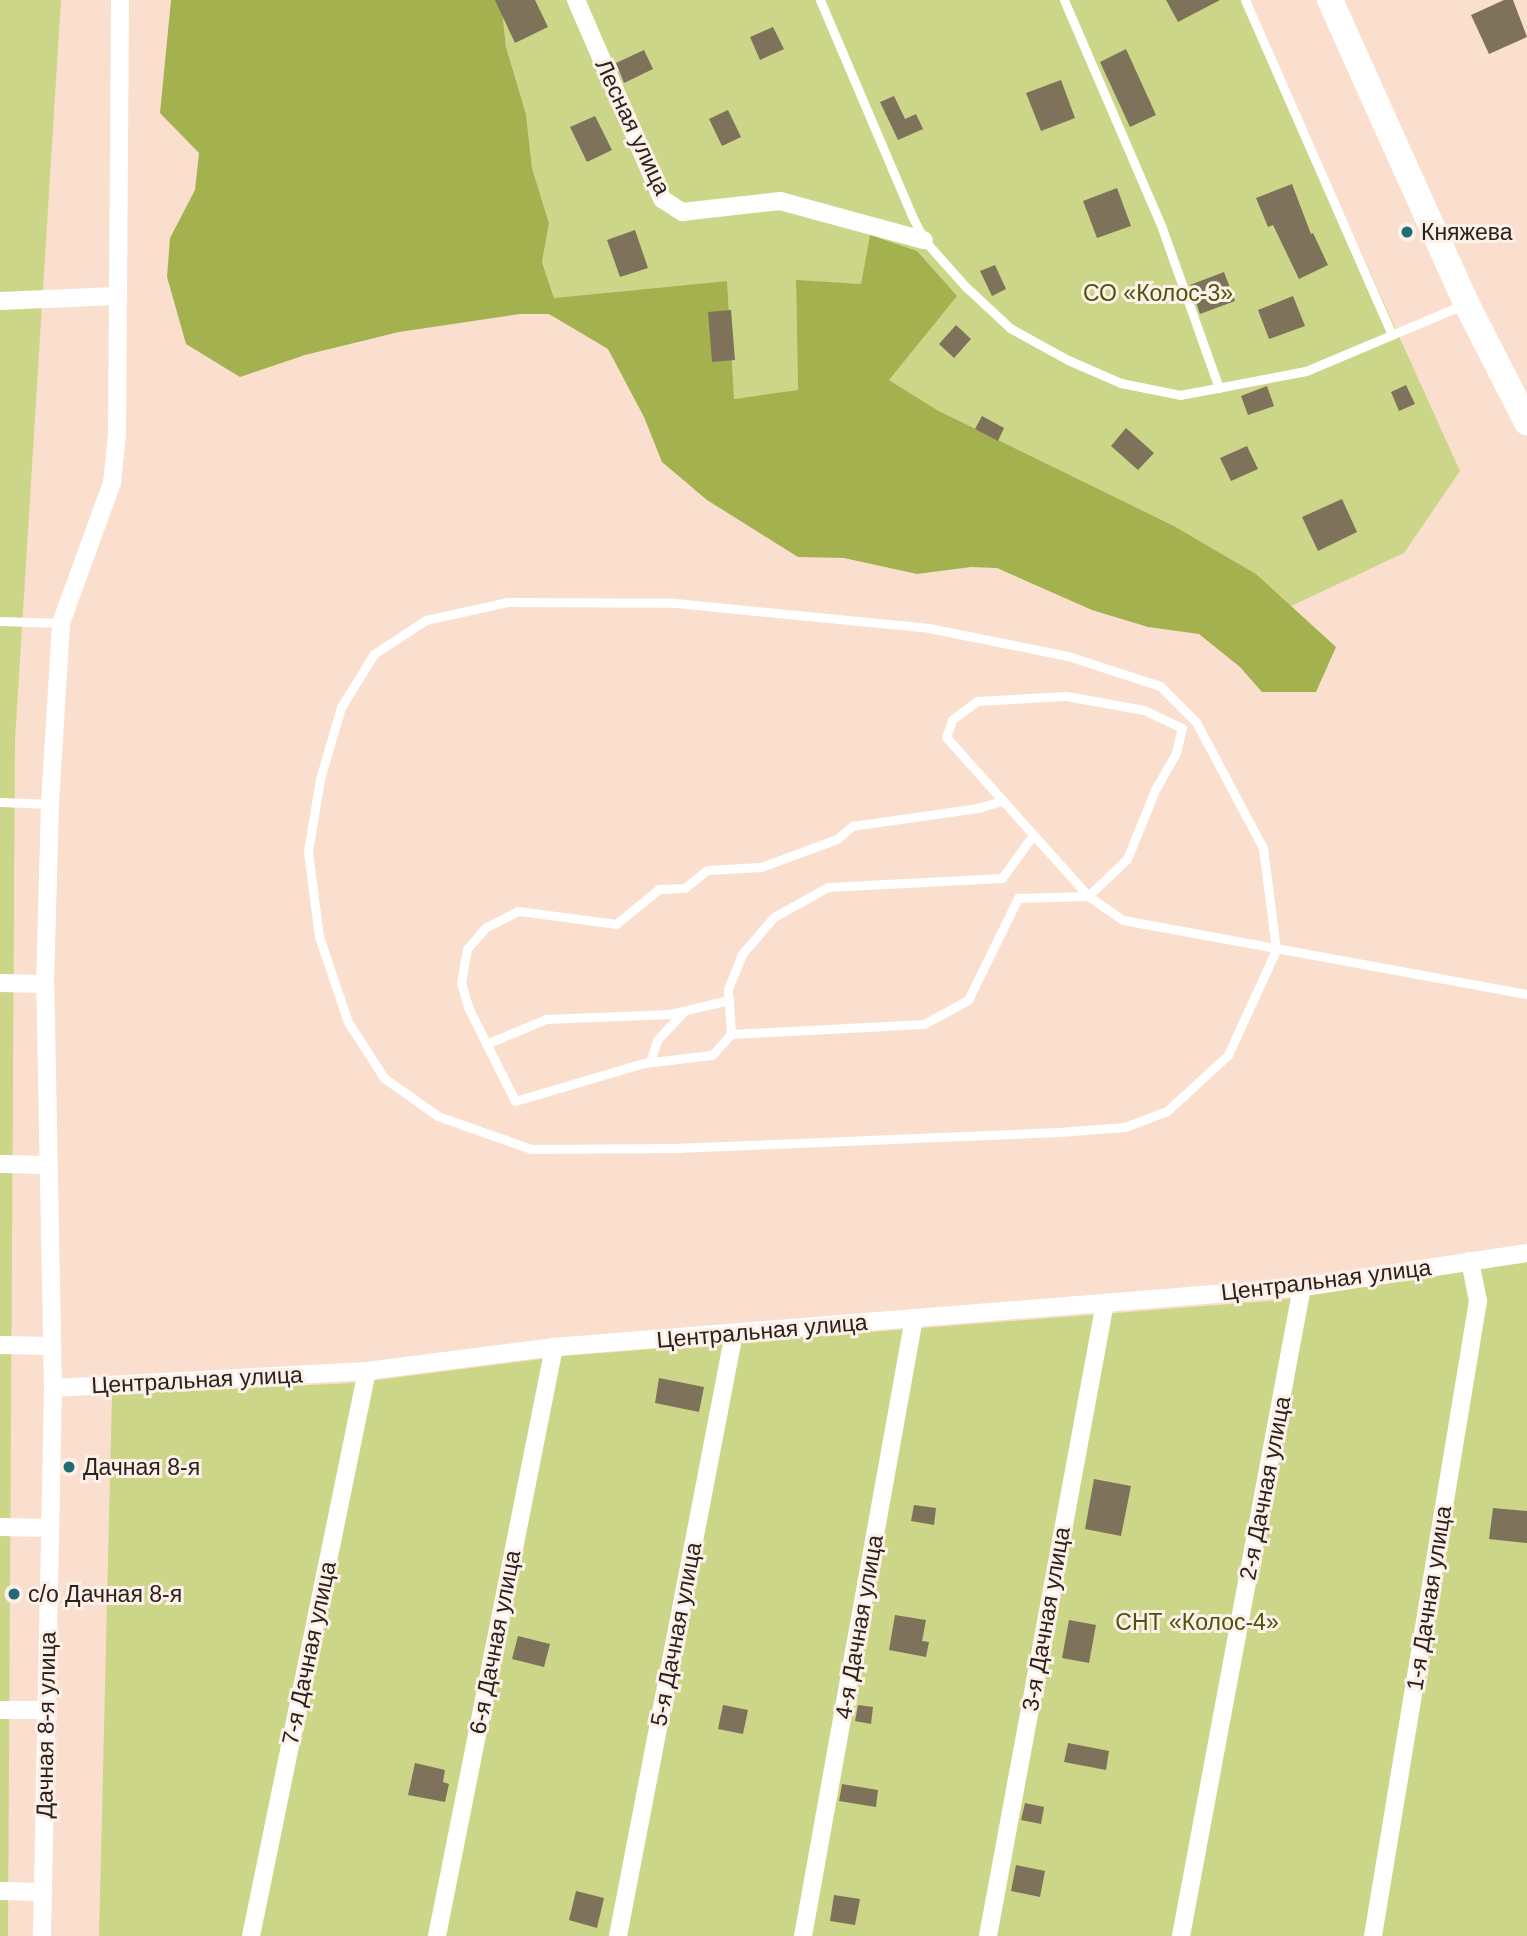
<!DOCTYPE html>
<html>
<head>
<meta charset="utf-8">
<style>
	body { margin:0 }
	#map { position:relative; width:1527px; height:1936px; overflow:hidden; background:#fbdfce; font-family:Arial,sans-serif }
	div>[style] { position:absolute }
	[style*='--x'] { left:calc(var(--x)*1px); top:calc(var(--y)*1px); width:calc(var(--w)*1px); rotate:calc(var(--a)*1deg) }
	.green>* { inset:0; background:#cbd688 }
	.forest>* { inset:0; background:#a4b14f }
	.building>* { inset:0; background:#7f725a }
	.lane>* { height:9px; margin:-4.5px; padding:0 4.5px; transform-origin:4.5px; border-radius:4.5px; background:#fff }
	.street>* { height:18px; margin:-9px; padding:0 9px; transform-origin:9px; border-radius:9px; background:#fff }
	.secondary>* { height:26px; margin:-13px; padding:0 13px; transform-origin:13px; border-radius:13px; background:#fff }
	.dots>* { width:19px; height:19px; translate:-50% -50%; box-sizing:border-box; border:4px solid #fcf0e9; border-radius:50% }
	span { translate:-50% -50%; white-space:nowrap; text-align:center; line-height:1.15; -webkit-text-stroke:6px #fcf0e9; paint-order:stroke }
	.street-label { font-size:23px; color:#2c221c }
	.poi-label { font-size:23px; color:#2c221c }
	.left { translate:0 -50%; text-align:left }
	.park-label { font-size:23px; color:#4d5409 }
</style>
</head>
<body>
<div id="map">
	<div class="green">
		<div style="clip-path:polygon(0 0,61px 0,15px 740px,8px 1936px,0 1936px)"></div>
		<div style="clip-path:polygon(501px 0,1247px 0,1460px 471px,1404px 553px,1291px 606px,1256px 574px,1174px 526px,937px 410px,889px 380px,871px 235px,861px 284px,796px 281px,798px 391px,733px 399px,727px 281px,554px 298px,542px 262px,549px 222px,532px 168px,526px 114px,506px 47px)"></div>
		<div style="clip-path:polygon(1527px 1262px,1527px 1936px,99px 1936px,112px 1394px,353px 1383px,564px 1356px,1280px 1300px)"></div>
	</div>
	<div class="forest">
		<div style="clip-path:polygon(171px 0,501px 0,506px 47px,526px 114px,532px 168px,549px 223px,542px 262px,554px 298px,727px 281px,734px 399px,798px 390px,796px 280px,861px 284px,870px 235px,917px 251px,957px 296px,889px 380px,937px 410px,1174px 526px,1256px 574px,1336px 647px,1316px 692px,1262px 692px,1240px 667px,1199px 634px,1148px 627px,1092px 610px,997px 568px,971px 567px,917px 574px,844px 558px,798px 557px,707px 500px,662px 462px,644px 417px,608px 349px,549px 314px,520px 314px,399px 332px,305px 355px,240px 377px,186px 344px,167px 277px,170px 238px,195px 190px,199px 153px,160px 113px)"></div>
	</div>
	<div class="building">
		<div style="clip-path:polygon(495px 0,535px 0,548px 27px,515px 43px)"></div>
		<div style="clip-path:polygon(1166px 0,1220px 0,1178px 22px)"></div>
		<div style="clip-path:polygon(1504px 0,1513px 0,1527px 37px,1489px 54px,1471px 15px)"></div>
		<div style="clip-path:polygon(773px 27px,784px 49px,760px 60px,750px 37px)"></div>
		<div style="clip-path:polygon(1126px 49px,1156px 115px,1130px 127px,1100px 62px)"></div>
		<div style="clip-path:polygon(644px 50px,653px 69px,624px 83px,616px 63px)"></div>
		<div style="clip-path:polygon(1061px 80px,1075px 118px,1041px 131px,1026px 93px)"></div>
		<div style="clip-path:polygon(894px 96px,905px 119px,916px 114px,923px 129px,898px 140px,880px 102px)"></div>
		<div style="clip-path:polygon(728px 110px,741px 137px,722px 146px,709px 119px)"></div>
		<div style="clip-path:polygon(595px 116px,612px 150px,587px 162px,570px 127px)"></div>
		<div style="clip-path:polygon(1292px 184px,1311px 234px,1313px 233px,1328px 265px,1299px 279px,1273px 225px,1268px 227px,1256px 198px)"></div>
		<div style="clip-path:polygon(1117px 188px,1131px 226px,1097px 238px,1083px 201px)"></div>
		<div style="clip-path:polygon(635px 230px,648px 268px,620px 277px,607px 240px)"></div>
		<div style="clip-path:polygon(995px 265px,1006px 289px,992px 296px,980px 271px)"></div>
		<div style="clip-path:polygon(1224px 272px,1235px 301px,1200px 314px,1190px 285px)"></div>
		<div style="clip-path:polygon(1293px 296px,1305px 326px,1269px 339px,1258px 310px)"></div>
		<div style="clip-path:polygon(731px 310px,735px 360px,712px 362px,708px 312px)"></div>
		<div style="clip-path:polygon(956px 325px,971px 339px,954px 358px,939px 344px)"></div>
		<div style="clip-path:polygon(1406px 385px,1415px 404px,1399px 411px,1391px 392px)"></div>
		<div style="clip-path:polygon(1267px 386px,1274px 406px,1248px 415px,1241px 396px)"></div>
		<div style="clip-path:polygon(982px 416px,1004px 428px,998px 441px,975px 429px)"></div>
		<div style="clip-path:polygon(1126px 428px,1154px 453px,1138px 470px,1111px 446px)"></div>
		<div style="clip-path:polygon(1247px 446px,1258px 469px,1231px 481px,1220px 458px)"></div>
		<div style="clip-path:polygon(1342px 499px,1357px 532px,1318px 551px,1302px 517px)"></div>
		<div style="clip-path:polygon(659px 1378px,704px 1387px,699px 1412px,655px 1403px)"></div>
		<div style="clip-path:polygon(1094px 1479px,1131px 1486px,1121px 1536px,1085px 1529px)"></div>
		<div style="clip-path:polygon(914px 1505px,936px 1508px,934px 1525px,911px 1521px)"></div>
		<div style="clip-path:polygon(1493px 1508px,1527px 1511px,1527px 1543px,1489px 1539px)"></div>
		<div style="clip-path:polygon(895px 1615px,926px 1620px,922px 1641px,929px 1642px,926px 1657px,889px 1650px)"></div>
		<div style="clip-path:polygon(1069px 1620px,1096px 1625px,1089px 1663px,1062px 1658px)"></div>
		<div style="clip-path:polygon(518px 1636px,550px 1644px,544px 1667px,512px 1659px)"></div>
		<div style="clip-path:polygon(723px 1705px,748px 1710px,743px 1734px,718px 1729px)"></div>
		<div style="clip-path:polygon(858px 1705px,873px 1707px,871px 1724px,855px 1721px)"></div>
		<div style="clip-path:polygon(1068px 1743px,1109px 1751px,1106px 1770px,1064px 1762px)"></div>
		<div style="clip-path:polygon(415px 1763px,445px 1770px,443px 1782px,449px 1784px,445px 1802px,408px 1795px)"></div>
		<div style="clip-path:polygon(842px 1784px,878px 1790px,876px 1807px,839px 1801px)"></div>
		<div style="clip-path:polygon(1025px 1803px,1044px 1807px,1041px 1824px,1021px 1820px)"></div>
		<div style="clip-path:polygon(1016px 1865px,1045px 1871px,1040px 1897px,1011px 1891px)"></div>
		<div style="clip-path:polygon(576px 1891px,604px 1898px,597px 1928px,569px 1920px)"></div>
		<div style="clip-path:polygon(834px 1895px,860px 1899px,855px 1925px,830px 1921px)"></div>
	</div>
	<div class="lane">
		<div style="--x:820;--y:0;--w:235;--a:66.9"></div>
		<div style="--x:912;--y:216;--w:27;--a:63"></div>
		<div style="--x:924;--y:240;--w:62;--a:48.3"></div>
		<div style="--x:965;--y:286;--w:62;--a:43"></div>
		<div style="--x:1010;--y:328;--w:66;--a:28.9"></div>
		<div style="--x:1068;--y:360;--w:58;--a:23.5"></div>
		<div style="--x:1121;--y:383;--w:60;--a:11.5"></div>
		<div style="--x:1180;--y:395;--w:128;--a:-10.8"></div>
		<div style="--x:1306;--y:371;--w:173;--a:-22.8"></div>
		<div style="--x:1064;--y:0;--w:248;--a:66.7"></div>
		<div style="--x:1162;--y:228;--w:170;--a:70.4"></div>
		<div style="--x:1245;--y:0;--w:364;--a:66.3"></div>
		<div style="--x:508;--y:602;--w:167;--a:0.3"></div>
		<div style="--x:675;--y:603;--w:255;--a:5.6"></div>
		<div style="--x:929;--y:628;--w:142;--a:11.4"></div>
		<div style="--x:1068;--y:656;--w:97;--a:18.1"></div>
		<div style="--x:1160;--y:686;--w:51;--a:45"></div>
		<div style="--x:1196;--y:722;--w:143;--a:62"></div>
		<div style="--x:1263;--y:848;--w:103;--a:82.7"></div>
		<div style="--x:1276;--y:950;--w:115;--a:114.6"></div>
		<div style="--x:1228;--y:1055;--w:83;--a:137.4"></div>
		<div style="--x:1167;--y:1111;--w:45;--a:159.1"></div>
		<div style="--x:1125;--y:1127;--w:66;--a:175.7"></div>
		<div style="--x:1059;--y:1132;--w:379;--a:177.6"></div>
		<div style="--x:680;--y:1148;--w:149;--a:179.6"></div>
		<div style="--x:531;--y:1149;--w:99;--a:-160.5"></div>
		<div style="--x:438;--y:1116;--w:66;--a:-144.9"></div>
		<div style="--x:384;--y:1078;--w:67;--a:-122.7"></div>
		<div style="--x:348;--y:1022;--w:90;--a:-108.8"></div>
		<div style="--x:319;--y:937;--w:87;--a:-97.3"></div>
		<div style="--x:308;--y:851;--w:73;--a:-80.5"></div>
		<div style="--x:320;--y:779;--w:75;--a:-73.7"></div>
		<div style="--x:341;--y:707;--w:62;--a:-58.1"></div>
		<div style="--x:374;--y:654;--w:62;--a:-33.2"></div>
		<div style="--x:426;--y:620;--w:84;--a:-12.4"></div>
		<div style="--x:0;--y:621;--w:61;--a:1.9"></div>
		<div style="--x:1002;--y:801;--w:25;--a:164"></div>
		<div style="--x:978;--y:808;--w:127;--a:171.9"></div>
		<div style="--x:852;--y:826;--w:20;--a:139"></div>
		<div style="--x:837;--y:839;--w:81;--a:159.8"></div>
		<div style="--x:761;--y:867;--w:54;--a:176.8"></div>
		<div style="--x:707;--y:870;--w:28;--a:141"></div>
		<div style="--x:685;--y:888;--w:26;--a:178"></div>
		<div style="--x:659;--y:889;--w:55;--a:140.9"></div>
		<div style="--x:616;--y:924;--w:99;--a:-172.4"></div>
		<div style="--x:518;--y:911;--w:36;--a:153"></div>
		<div style="--x:486;--y:927;--w:29;--a:131"></div>
		<div style="--x:467;--y:949;--w:34;--a:100"></div>
		<div style="--x:461;--y:982;--w:26;--a:74"></div>
		<div style="--x:468;--y:1007;--w:105;--a:63.4"></div>
		<div style="--x:515;--y:1101;--w:134;--a:-16.4"></div>
		<div style="--x:644;--y:1063;--w:68;--a:-6.7"></div>
		<div style="--x:712;--y:1055;--w:28;--a:-48"></div>
		<div style="--x:731;--y:1034;--w:45;--a:-93.8"></div>
		<div style="--x:728;--y:989;--w:38;--a:-68"></div>
		<div style="--x:742;--y:954;--w:49;--a:-49.1"></div>
		<div style="--x:774;--y:917;--w:62;--a:-29.1"></div>
		<div style="--x:828;--y:887;--w:174;--a:-3"></div>
		<div style="--x:1002;--y:878;--w:53;--a:-54.2"></div>
		<div style="--x:0;--y:802;--w:50;--a:2.3"></div>
		<div style="--x:731;--y:1034;--w:193;--a:-3"></div>
		<div style="--x:924;--y:1024;--w:50;--a:-28.6"></div>
		<div style="--x:968;--y:1000;--w:114;--a:-63.9"></div>
		<div style="--x:1018;--y:898;--w:70;--a:-1.6"></div>
		<div style="--x:1088;--y:896;--w:54;--a:-43.5"></div>
		<div style="--x:1127;--y:859;--w:74;--a:-67.9"></div>
		<div style="--x:1155;--y:790;--w:43;--a:-60.4"></div>
		<div style="--x:1176;--y:753;--w:26;--a:-77"></div>
		<div style="--x:1182;--y:728;--w:42;--a:-154.7"></div>
		<div style="--x:1144;--y:710;--w:79;--a:-169.8"></div>
		<div style="--x:1066;--y:696;--w:89;--a:176.8"></div>
		<div style="--x:977;--y:701;--w:31;--a:143"></div>
		<div style="--x:952;--y:720;--w:18;--a:109"></div>
		<div style="--x:946;--y:737;--w:213;--a:48.2"></div>
		<div style="--x:1088;--y:896;--w:42;--a:34.4"></div>
		<div style="--x:1123;--y:920;--w:411;--a:10.4"></div>
		<div style="--x:486;--y:1044;--w:65;--a:-22.6"></div>
		<div style="--x:546;--y:1019;--w:124;--a:-2.3"></div>
		<div style="--x:670;--y:1014;--w:61;--a:-13.3"></div>
		<div style="--x:650;--y:1062;--w:23;--a:-72"></div>
		<div style="--x:657;--y:1040;--w:38;--a:-47"></div>
	</div>
	<div class="street">
		<div style="--x:576;--y:0;--w:217;--a:66.6"></div>
		<div style="--x:662;--y:199;--w:24;--a:33"></div>
		<div style="--x:682;--y:212;--w:99;--a:-6.4"></div>
		<div style="--x:780;--y:201;--w:149;--a:15.2"></div>
		<div style="--x:0;--y:301;--w:116;--a:-2.5"></div>
		<div style="--x:0;--y:983;--w:45;--a:1.3"></div>
		<div style="--x:0;--y:1164;--w:48;--a:1.2"></div>
		<div style="--x:0;--y:1345;--w:52;--a:1.1"></div>
		<div style="--x:53;--y:1388;--w:314;--a:-3.1"></div>
		<div style="--x:367;--y:1371;--w:189;--a:-7.3"></div>
		<div style="--x:554;--y:1347;--w:750;--a:-4.59"></div>
		<div style="--x:1302;--y:1287;--w:228;--a:-8.6"></div>
		<div style="--x:0;--y:1527;--w:50;--a:1.1"></div>
		<div style="--x:0;--y:1710;--w:46;--a:0"></div>
		<div style="--x:0;--y:1891;--w:42;--a:1.4"></div>
		<div style="--x:42;--y:1936;--w:548;--a:-88.85"></div>
		<div style="--x:53;--y:1388;--w:404;--a:-91.1"></div>
		<div style="--x:45;--y:984;--w:180;--a:-88.4"></div>
		<div style="--x:50;--y:804;--w:181;--a:-86.5"></div>
		<div style="--x:61;--y:623;--w:149;--a:-70"></div>
		<div style="--x:112;--y:483;--w:48;--a:-84.1"></div>
		<div style="--x:117;--y:435;--w:435;--a:-89.6"></div>
		<div style="--x:251;--y:1936;--w:577;--a:-78.4"></div>
		<div style="--x:437;--y:1936;--w:601;--a:-78.76"></div>
		<div style="--x:618;--y:1936;--w:614;--a:-79.11"></div>
		<div style="--x:803;--y:1936;--w:628;--a:-79.82"></div>
		<div style="--x:988;--y:1936;--w:644;--a:-79.53"></div>
		<div style="--x:1181;--y:1936;--w:660;--a:-79.44"></div>
		<div style="--x:1373;--y:1936;--w:644;--a:-80.61"></div>
		<div style="--x:1478;--y:1301;--w:41;--a:-101.3"></div>
	</div>
	<div class="secondary">
		<div style="--x:1330;--y:0;--w:332;--a:65.8"></div>
		<div style="--x:1466;--y:303;--w:134;--a:62.9"></div>
	</div>
	<div class="dots">
		<div style="left:1407px;top:232px;background:#236c77"></div>
		<div style="left:69px;top:1467px;background:#236c77"></div>
		<div style="left:14px;top:1594px;background:#236c77"></div>
	</div>
	<div class="street-label">
		<span style="left:633px;top:127px;rotate:65deg">Лесная улица</span>
		<span style="left:1326px;top:1280px;rotate:-7deg">Центральная улица</span>
		<span style="left:762px;top:1331px;rotate:-5deg">Центральная улица</span>
		<span style="left:197px;top:1380px;rotate:-3deg">Центральная улица</span>
		<span style="left:1265px;top:1488px;rotate:-79deg">2-я Дачная улица</span>
		<span style="left:1429px;top:1598px;rotate:-81deg">1-я Дачная улица</span>
		<span style="left:1046px;top:1619px;rotate:-80deg">3-я Дачная улица</span>
		<span style="left:859px;top:1627px;rotate:-80deg">4-я Дачная улица</span>
		<span style="left:676px;top:1634px;rotate:-79deg">5-я Дачная улица</span>
		<span style="left:495px;top:1642px;rotate:-79deg">6-я Дачная улица</span>
		<span style="left:309px;top:1653px;rotate:-78deg">7-я Дачная улица</span>
		<span style="left:46px;top:1725px;rotate:-89deg">Дачная 8-я улица</span>
	</div>
	<div class="poi-label">
		<span class="left" style="left:1421px;top:232px">Княжева</span>
		<span class="left" style="left:83px;top:1467px">Дачная 8-я</span>
		<span class="left" style="left:28px;top:1594px">с/о Дачная 8-я</span>
	</div>
	<div class="park-label">
		<span style="left:1158px;top:293px">СО «Колос-3»</span>
		<span style="left:1197px;top:1622px">СНТ «Колос-4»</span>
	</div>
</div>
</body>
</html>
